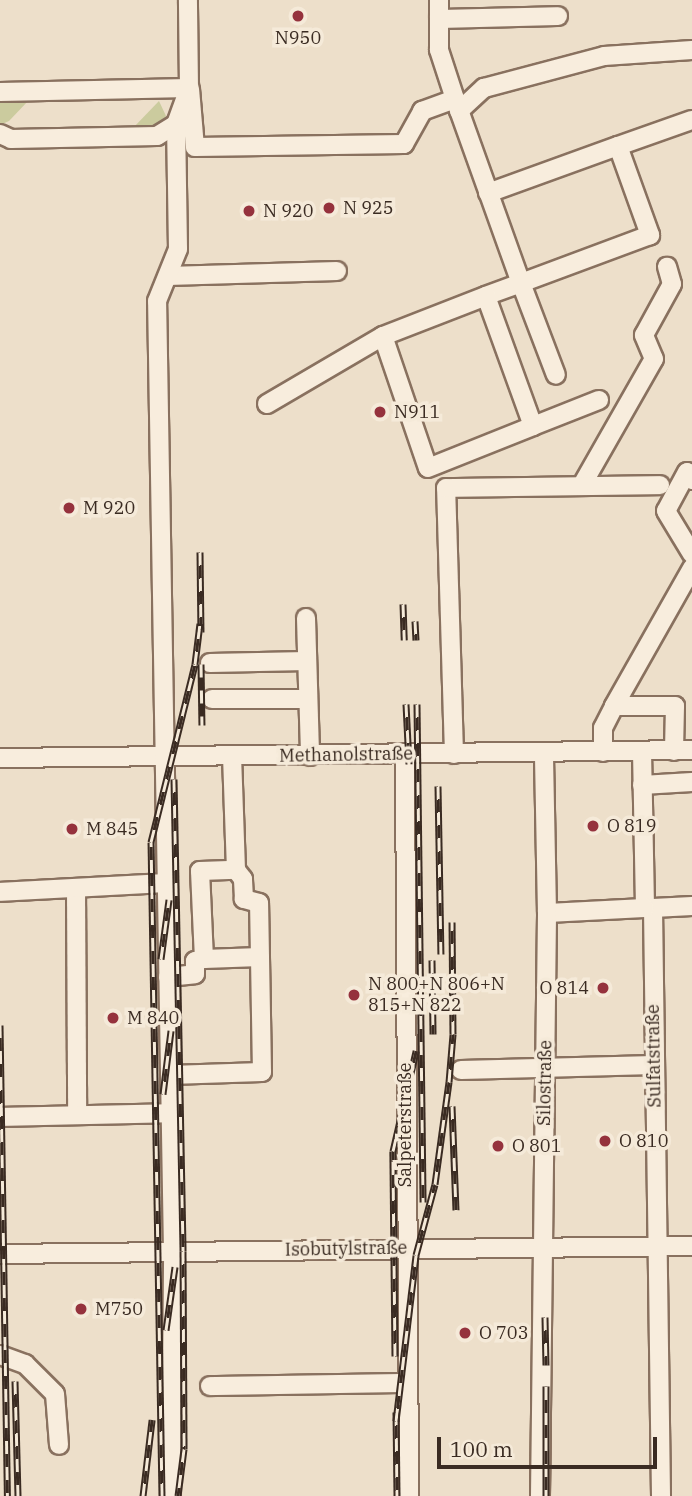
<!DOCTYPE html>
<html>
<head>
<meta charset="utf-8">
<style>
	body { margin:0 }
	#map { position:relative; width:692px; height:1496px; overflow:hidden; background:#eddfca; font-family:"IBM Plex Serif",serif }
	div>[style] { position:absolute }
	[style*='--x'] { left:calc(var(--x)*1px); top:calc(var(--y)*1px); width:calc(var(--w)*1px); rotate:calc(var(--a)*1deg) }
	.green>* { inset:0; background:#cbcb9e }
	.roads { filter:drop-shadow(2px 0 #89715f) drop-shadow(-2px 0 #89715f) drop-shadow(0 2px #89715f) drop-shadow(0 -2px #89715f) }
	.minor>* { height:18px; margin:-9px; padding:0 9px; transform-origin:9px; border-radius:9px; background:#f8eddd }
	.rail>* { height:7px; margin-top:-3.5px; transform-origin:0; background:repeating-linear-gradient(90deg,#f5ead9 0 13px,#3a2b22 0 26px); box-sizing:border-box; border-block:2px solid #3a2b22 }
	.dots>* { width:19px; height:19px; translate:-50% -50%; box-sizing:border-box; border:4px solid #f5ead9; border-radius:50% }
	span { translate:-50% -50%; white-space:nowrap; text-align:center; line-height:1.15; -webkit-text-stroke:7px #f5ead9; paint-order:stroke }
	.poi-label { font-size:18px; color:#3a2b22 }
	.left { translate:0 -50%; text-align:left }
	.right { translate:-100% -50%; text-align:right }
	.street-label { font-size:18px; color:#3a2b22 }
	.scale { position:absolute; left:437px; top:1437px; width:220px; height:32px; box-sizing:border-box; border:4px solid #3a2b22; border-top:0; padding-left:9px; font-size:21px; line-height:24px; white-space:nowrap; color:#3a2b22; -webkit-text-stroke:5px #f5ead9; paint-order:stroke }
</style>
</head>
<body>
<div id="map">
	<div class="green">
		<div style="clip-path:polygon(29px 100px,9px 121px,0 125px,0 101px)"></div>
		<div style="clip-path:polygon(159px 101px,166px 116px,161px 125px,132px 129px)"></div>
	</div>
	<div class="roads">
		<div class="minor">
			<div style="--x:439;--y:19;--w:119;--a:-1.4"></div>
			<div style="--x:190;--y:89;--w:58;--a:85.1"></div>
			<div style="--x:195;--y:147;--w:209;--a:-0.8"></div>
			<div style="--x:404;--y:144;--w:38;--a:-61"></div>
			<div style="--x:422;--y:111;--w:35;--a:-20"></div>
			<div style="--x:455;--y:99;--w:52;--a:-108.1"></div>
			<div style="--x:439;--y:50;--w:50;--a:-90"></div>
			<div style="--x:0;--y:92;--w:189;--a:-1.2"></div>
			<div style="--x:189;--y:88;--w:88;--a:-90.7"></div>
			<div style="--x:455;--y:99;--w:195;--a:70.3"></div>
			<div style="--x:521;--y:283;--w:37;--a:160"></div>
			<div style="--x:486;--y:296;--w:110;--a:158.8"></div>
			<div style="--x:383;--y:336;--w:139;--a:71.2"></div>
			<div style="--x:428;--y:468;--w:113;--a:-21.8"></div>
			<div style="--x:533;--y:426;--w:138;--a:-109.9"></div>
			<div style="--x:459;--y:111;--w:34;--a:-43"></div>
			<div style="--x:484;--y:88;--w:124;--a:-14.9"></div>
			<div style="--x:604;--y:56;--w:88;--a:-3.9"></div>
			<div style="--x:0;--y:134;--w:12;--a:24"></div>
			<div style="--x:11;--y:139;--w:146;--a:-1.2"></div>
			<div style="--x:157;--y:136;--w:22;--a:-32"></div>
			<div style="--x:618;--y:146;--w:78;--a:-19.4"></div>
			<div style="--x:488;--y:193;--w:138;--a:-19.9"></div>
			<div style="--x:618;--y:146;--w:95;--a:70.2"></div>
			<div style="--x:650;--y:235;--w:138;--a:159.6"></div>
			<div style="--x:521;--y:283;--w:98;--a:69.2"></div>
			<div style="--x:168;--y:276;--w:169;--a:-1.7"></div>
			<div style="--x:267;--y:404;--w:134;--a:-30.4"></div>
			<div style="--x:533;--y:426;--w:71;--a:-21.5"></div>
			<div style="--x:692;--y:480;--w:9;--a:-122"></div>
			<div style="--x:687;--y:472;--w:44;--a:118.3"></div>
			<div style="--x:666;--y:511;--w:50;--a:58.8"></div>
			<div style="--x:582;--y:485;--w:145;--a:-60.3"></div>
			<div style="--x:654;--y:359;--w:26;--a:-113"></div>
			<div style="--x:644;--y:335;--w:58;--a:-61.2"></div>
			<div style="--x:672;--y:284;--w:18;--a:-106"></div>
			<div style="--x:306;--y:618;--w:138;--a:88.3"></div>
			<div style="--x:210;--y:663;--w:97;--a:-1.2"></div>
			<div style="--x:212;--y:699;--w:96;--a:0"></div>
			<div style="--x:614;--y:706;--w:159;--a:-60.5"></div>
			<div style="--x:642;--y:751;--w:157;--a:88.9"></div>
			<div style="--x:645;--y:908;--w:8;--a:0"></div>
			<div style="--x:653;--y:908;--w:588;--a:89.22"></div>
			<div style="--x:603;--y:752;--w:24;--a:-90"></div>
			<div style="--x:603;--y:728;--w:25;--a:-63"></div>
			<div style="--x:614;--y:706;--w:61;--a:0"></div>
			<div style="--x:675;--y:706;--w:45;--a:91.3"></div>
			<div style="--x:454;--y:754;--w:266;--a:-91.7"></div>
			<div style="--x:446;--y:488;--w:214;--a:-0.8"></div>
			<div style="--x:405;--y:755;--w:741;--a:89.69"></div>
			<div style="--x:0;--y:758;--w:692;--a:-0.66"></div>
			<div style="--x:642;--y:785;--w:50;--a:-3.4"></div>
			<div style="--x:76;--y:888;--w:227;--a:89.7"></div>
			<div style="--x:0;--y:892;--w:166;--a:-3.1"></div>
			<div style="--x:653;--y:908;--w:39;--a:-3"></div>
			<div style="--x:547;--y:913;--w:98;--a:-2.9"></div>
			<div style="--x:204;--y:959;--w:56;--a:-2"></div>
			<div style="--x:168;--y:977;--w:27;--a:-6"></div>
			<div style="--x:195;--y:974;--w:13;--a:-90"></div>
			<div style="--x:195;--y:961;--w:9;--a:-13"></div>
			<div style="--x:204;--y:959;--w:88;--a:-92.6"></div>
			<div style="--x:200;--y:871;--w:36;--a:-2"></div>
			<div style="--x:461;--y:1070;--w:193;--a:-1.5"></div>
			<div style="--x:170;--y:1075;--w:92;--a:-1.9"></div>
			<div style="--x:262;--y:1072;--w:169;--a:-91"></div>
			<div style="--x:259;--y:903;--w:16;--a:-165"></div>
			<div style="--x:244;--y:899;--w:20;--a:-93"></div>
			<div style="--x:243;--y:879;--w:11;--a:-128"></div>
			<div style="--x:236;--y:870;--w:113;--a:-92"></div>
			<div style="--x:0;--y:1117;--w:171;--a:-1.3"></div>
			<div style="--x:0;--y:1254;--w:692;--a:-0.66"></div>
			<div style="--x:0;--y:1355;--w:27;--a:20"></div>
			<div style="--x:25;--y:1364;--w:42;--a:45"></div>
			<div style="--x:55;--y:1394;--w:51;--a:85.5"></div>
			<div style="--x:210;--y:1386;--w:197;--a:-0.9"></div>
			<div style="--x:171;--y:1496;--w:245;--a:-89.5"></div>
			<div style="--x:173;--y:1251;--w:950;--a:-90.96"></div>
			<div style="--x:157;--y:301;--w:56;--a:-68"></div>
			<div style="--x:178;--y:249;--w:125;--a:-90.9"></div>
			<div style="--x:176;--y:124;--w:38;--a:-70"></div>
			<div style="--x:540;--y:1496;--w:583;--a:-89.31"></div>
			<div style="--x:547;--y:913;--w:160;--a:-91.1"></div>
		</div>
	</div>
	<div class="rail">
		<div style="--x:200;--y:552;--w:80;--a:89.3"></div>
		<div style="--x:403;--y:604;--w:36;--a:88"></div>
		<div style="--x:415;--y:621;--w:19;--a:87"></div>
		<div style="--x:201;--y:664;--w:61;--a:89.1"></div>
		<div style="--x:406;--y:704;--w:60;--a:87.1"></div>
		<div style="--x:417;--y:704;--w:498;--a:89.3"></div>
		<div style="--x:174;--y:779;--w:472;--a:88.9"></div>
		<div style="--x:183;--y:1251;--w:198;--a:89.7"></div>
		<div style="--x:184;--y:1449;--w:47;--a:97.3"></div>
		<div style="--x:438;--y:786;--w:168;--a:89"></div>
		<div style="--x:161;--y:959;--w:60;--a:-82.3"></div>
		<div style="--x:432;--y:960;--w:74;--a:89.2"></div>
		<div style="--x:0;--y:1025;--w:471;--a:89.1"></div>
		<div style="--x:163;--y:1094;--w:64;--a:-82.8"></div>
		<div style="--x:452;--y:1106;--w:104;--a:87.8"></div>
		<div style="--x:545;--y:1317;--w:48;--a:88.8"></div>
		<div style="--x:166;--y:1330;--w:64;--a:-81.9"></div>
		<div style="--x:395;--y:1356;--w:205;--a:-90.6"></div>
		<div style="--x:393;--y:1151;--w:103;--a:-77"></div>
		<div style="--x:15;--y:1381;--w:115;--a:88.5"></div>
		<div style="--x:546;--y:1386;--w:110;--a:90"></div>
		<div style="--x:396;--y:1412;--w:84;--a:89.3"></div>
		<div style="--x:396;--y:1421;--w:167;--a:-83.1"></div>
		<div style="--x:416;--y:1255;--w:73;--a:-75"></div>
		<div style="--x:435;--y:1184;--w:103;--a:-82.2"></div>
		<div style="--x:449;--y:1082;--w:48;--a:-85.2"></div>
		<div style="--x:453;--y:1034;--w:112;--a:-90.5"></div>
		<div style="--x:143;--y:1496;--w:77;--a:-83.2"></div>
		<div style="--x:162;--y:1496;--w:654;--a:-90.96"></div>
		<div style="--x:151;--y:842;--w:183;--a:-76.1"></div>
		<div style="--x:195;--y:664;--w:41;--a:-83"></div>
	</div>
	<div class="dots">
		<div style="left:298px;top:16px;background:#95323d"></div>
		<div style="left:329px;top:208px;background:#95323d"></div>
		<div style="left:249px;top:211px;background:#95323d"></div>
		<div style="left:380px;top:412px;background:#95323d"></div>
		<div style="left:69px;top:508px;background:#95323d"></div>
		<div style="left:593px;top:826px;background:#95323d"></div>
		<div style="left:72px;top:829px;background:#95323d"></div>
		<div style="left:603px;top:988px;background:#95323d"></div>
		<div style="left:354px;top:995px;background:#95323d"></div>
		<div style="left:113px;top:1018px;background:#95323d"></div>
		<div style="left:605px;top:1141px;background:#95323d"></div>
		<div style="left:498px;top:1146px;background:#95323d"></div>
		<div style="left:81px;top:1309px;background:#95323d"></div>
		<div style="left:465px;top:1333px;background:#95323d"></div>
	</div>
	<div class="poi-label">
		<span style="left:298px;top:38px">N950</span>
		<span class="left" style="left:343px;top:208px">N 925</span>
		<span class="left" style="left:263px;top:211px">N 920</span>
		<span class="left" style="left:394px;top:412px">N911</span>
		<span class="left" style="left:83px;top:508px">M 920</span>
		<span class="left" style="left:607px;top:826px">O 819</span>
		<span class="left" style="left:86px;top:829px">M 845</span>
		<span class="left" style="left:368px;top:995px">N 800+N 806+N<br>815+N 822</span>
		<span class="right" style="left:589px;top:988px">O 814</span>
		<span class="left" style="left:127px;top:1018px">M 840</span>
		<span class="left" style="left:619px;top:1141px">O 810</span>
		<span class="left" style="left:512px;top:1146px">O 801</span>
		<span class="left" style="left:95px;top:1309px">M750</span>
		<span class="left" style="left:479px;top:1333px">O 703</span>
	</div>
	<div class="street-label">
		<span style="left:346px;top:755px;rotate:-1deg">Methanolstraße</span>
		<span style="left:654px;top:1056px;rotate:-91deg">Sulfatstraße</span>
		<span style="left:545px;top:1083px;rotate:-89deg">Silostraße</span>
		<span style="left:405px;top:1125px;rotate:-90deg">Salpeterstraße</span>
		<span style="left:346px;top:1249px;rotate:-1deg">Isobutylstraße</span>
	</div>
	<div class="scale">100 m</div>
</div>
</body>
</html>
